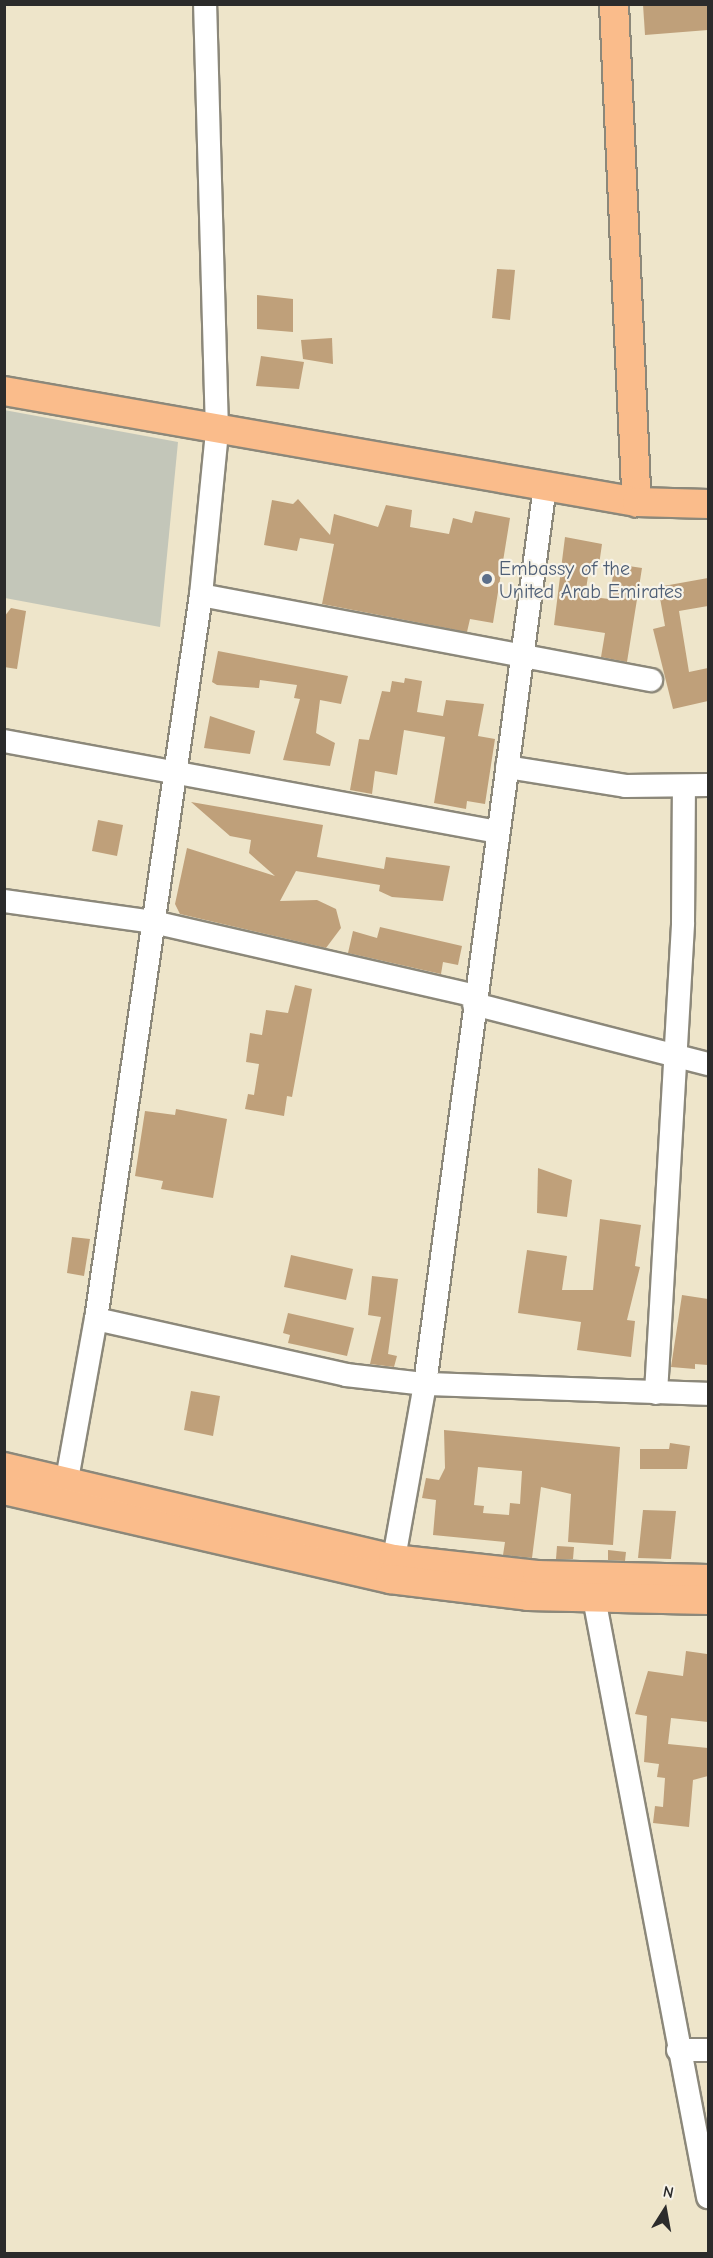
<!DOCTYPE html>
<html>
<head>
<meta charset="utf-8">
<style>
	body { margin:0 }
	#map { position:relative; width:713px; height:2258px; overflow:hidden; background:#eee5ca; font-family:"Comic Neue",sans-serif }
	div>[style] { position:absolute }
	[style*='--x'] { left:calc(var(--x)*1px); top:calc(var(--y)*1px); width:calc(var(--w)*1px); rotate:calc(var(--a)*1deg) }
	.industrial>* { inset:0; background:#c3c6b9 }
	.building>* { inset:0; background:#bfa07a }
	.roads { filter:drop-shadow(2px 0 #8c887a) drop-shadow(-2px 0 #8c887a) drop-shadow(0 2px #8c887a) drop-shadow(0 -2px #8c887a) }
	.minor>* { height:22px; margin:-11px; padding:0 11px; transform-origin:11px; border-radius:11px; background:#fff }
	.major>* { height:28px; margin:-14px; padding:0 14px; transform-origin:14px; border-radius:14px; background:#fabc8b }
	.dots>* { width:16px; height:16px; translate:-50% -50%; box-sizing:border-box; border:3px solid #f7f3e8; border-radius:50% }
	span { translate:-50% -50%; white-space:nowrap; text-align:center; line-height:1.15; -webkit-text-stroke:4.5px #f7f3e8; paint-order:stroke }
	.service-label { font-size:20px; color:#4e5e75 }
	.left { translate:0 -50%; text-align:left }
	.frame { position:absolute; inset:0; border:6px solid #2b2b2b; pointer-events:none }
	.north { position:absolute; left:635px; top:2180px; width:60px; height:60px; -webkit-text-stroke:4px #f7f3e8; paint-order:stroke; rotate:11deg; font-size:16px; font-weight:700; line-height:24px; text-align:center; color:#2b2b2b }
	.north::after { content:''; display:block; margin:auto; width:21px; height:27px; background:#2b2b2b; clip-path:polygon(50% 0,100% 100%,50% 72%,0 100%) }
</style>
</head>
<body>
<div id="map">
	<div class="industrial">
		<div style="clip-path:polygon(4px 410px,178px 442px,160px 627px,5px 598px)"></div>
	</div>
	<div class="building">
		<div style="clip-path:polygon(643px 4px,708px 4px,708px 30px,645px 35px)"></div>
		<div style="clip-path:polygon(497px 269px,515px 270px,510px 320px,492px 318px)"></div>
		<div style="clip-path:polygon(257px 295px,293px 299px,293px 332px,257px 329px)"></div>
		<div style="clip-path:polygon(332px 338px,333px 364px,303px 359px,301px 340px)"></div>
		<div style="clip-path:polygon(261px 356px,304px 362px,299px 389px,256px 386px)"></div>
		<div style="clip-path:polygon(298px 499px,330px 535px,334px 514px,378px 527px,386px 505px,412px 510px,410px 527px,449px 534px,453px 518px,472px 523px,475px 511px,510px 518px,493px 623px,470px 619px,467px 632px,322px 604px,334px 544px,300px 538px,297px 551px,264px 545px,272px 500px,293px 504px)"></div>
		<div style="clip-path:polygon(565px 537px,602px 544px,599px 565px,590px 563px,585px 596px,609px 599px,615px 564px,642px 568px,627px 662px,601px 657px,605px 633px,554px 625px)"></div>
		<div style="clip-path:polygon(708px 578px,708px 606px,679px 611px,689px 672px,708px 668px,708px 701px,673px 709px,653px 629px,665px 626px,658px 587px)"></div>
		<div style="clip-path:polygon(11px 608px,26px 611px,17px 669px,4px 667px,4px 617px)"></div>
		<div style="clip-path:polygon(218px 651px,348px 676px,341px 704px,320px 700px,316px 733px,335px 743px,330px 766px,283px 760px,300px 699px,294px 698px,297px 685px,260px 680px,259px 688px,217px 685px,212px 682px)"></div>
		<div style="clip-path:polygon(405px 678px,422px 681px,417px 712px,443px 716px,446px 700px,484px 704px,478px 736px,495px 739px,485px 804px,467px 801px,466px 809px,434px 803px,445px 737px,404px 730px,397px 775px,375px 771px,372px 794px,350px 790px,359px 739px,369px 740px,382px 691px,390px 692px,392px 681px,404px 683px)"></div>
		<div style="clip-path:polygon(210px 716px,255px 731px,250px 754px,204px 748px)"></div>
		<div style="clip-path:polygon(191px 802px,323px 825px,317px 857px,384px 869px,386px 857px,450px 866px,443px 901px,392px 897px,379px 891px,380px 885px,296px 871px,280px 901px,317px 900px,336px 909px,341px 928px,326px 948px,180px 914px,175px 904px,187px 848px,275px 876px,249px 853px,251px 840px,230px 836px)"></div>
		<div style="clip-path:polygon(98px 820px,123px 825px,117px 856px,92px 851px)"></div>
		<div style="clip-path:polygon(380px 927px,462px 946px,458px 965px,443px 962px,441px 974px,348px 953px,353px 931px,377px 938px)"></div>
		<div style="clip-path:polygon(295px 985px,312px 989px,292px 1097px,287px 1096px,284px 1116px,245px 1109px,248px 1094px,254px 1095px,259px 1064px,246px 1062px,250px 1033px,262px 1035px,266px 1010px,288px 1013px)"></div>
		<div style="clip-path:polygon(176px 1109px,227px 1119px,213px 1198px,161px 1189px,163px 1181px,135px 1176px,145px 1111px,175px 1115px)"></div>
		<div style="clip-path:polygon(538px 1168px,572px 1180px,567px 1217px,537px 1213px)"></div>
		<div style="clip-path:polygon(600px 1219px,641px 1225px,635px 1266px,640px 1267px,627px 1320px,635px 1321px,631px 1357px,577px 1350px,581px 1322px,518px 1313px,527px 1250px,567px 1256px,562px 1290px,593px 1290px)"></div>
		<div style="clip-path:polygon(72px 1237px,90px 1239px,84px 1276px,67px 1273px)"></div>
		<div style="clip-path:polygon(291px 1255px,353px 1269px,346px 1300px,284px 1287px)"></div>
		<div style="clip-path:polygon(372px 1276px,398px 1279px,388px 1354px,397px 1356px,394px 1367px,370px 1364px,381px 1317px,368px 1315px)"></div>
		<div style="clip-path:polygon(682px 1295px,708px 1299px,708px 1365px,695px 1364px,695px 1369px,671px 1367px)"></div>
		<div style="clip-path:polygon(288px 1313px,354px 1328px,347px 1356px,288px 1343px,290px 1335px,283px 1333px)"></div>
		<div style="clip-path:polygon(191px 1391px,220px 1396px,213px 1436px,184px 1430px)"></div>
		<div style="clip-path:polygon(evenodd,444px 1430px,620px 1447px,613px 1545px,568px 1542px,571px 1494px,541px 1487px,532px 1558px,503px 1555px,505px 1542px,433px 1535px,436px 1500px,422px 1498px,426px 1478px,439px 1480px,445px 1468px,444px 1430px,478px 1467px,522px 1471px,520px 1504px,510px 1503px,509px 1515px,483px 1513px,484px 1506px,474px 1505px,478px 1467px)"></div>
		<div style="clip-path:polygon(670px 1443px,690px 1446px,687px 1469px,640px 1469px,640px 1449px,669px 1449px)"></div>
		<div style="clip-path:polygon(643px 1510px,676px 1511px,671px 1559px,638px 1558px)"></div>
		<div style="clip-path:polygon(557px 1546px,574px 1547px,573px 1559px,556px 1559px)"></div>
		<div style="clip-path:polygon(608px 1550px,626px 1552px,625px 1561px,608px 1560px)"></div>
		<div style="clip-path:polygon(686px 1651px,707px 1654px,708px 1664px,708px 1722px,671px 1718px,668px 1744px,708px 1748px,708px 1776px,693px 1780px,689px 1827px,653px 1823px,655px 1806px,663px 1807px,665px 1778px,657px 1777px,659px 1764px,644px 1762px,647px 1716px,635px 1714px,648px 1671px,683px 1676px)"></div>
	</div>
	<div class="roads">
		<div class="minor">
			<div style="--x:201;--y:595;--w:458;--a:10.7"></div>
			<div style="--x:4;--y:741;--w:502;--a:10.44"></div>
			<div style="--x:507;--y:767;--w:120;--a:9.1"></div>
			<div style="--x:625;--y:786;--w:83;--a:-0.7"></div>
			<div style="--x:4;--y:901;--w:150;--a:8"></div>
			<div style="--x:153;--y:922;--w:330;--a:12.9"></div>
			<div style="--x:474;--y:1004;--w:242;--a:14.4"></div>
			<div style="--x:96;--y:1319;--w:256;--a:12.6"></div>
			<div style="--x:346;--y:1375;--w:80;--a:6.5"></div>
			<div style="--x:425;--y:1384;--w:283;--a:2"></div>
			<div style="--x:656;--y:1393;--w:471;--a:-86.7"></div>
			<div style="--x:683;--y:923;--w:136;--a:-89.6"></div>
			<div style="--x:64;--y:1496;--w:180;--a:-79.8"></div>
			<div style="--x:96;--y:1319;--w:732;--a:-81.75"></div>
			<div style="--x:201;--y:595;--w:165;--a:-84.4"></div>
			<div style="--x:217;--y:431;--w:427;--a:-91.6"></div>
			<div style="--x:391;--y:1575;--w:194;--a:-79.9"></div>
			<div style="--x:425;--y:1384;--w:906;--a:-82.39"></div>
			<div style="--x:594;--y:1598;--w:610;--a:79.22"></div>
			<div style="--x:678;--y:2050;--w:30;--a:0"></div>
		</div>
		<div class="major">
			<div style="--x:614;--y:4;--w:499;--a:87.4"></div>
			<div style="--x:4;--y:391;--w:643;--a:9.95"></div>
			<div style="--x:637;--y:502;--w:71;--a:1.6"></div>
			<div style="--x:4;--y:1467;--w:400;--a:13.3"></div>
			<div style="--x:393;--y:1559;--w:145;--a:6.3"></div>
			<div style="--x:537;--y:1575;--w:171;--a:1.3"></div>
			<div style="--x:4;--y:1490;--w:396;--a:13"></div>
			<div style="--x:390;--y:1579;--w:139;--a:7"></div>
			<div style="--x:528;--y:1596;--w:180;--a:1.3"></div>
		</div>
	</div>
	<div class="dots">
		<div style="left:487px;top:579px;background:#5c6f8a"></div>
	</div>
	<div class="service-label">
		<span class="left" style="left:499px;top:580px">Embassy of the<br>United Arab Emirates</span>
	</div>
	<div class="frame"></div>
	<div class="north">N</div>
</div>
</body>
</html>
